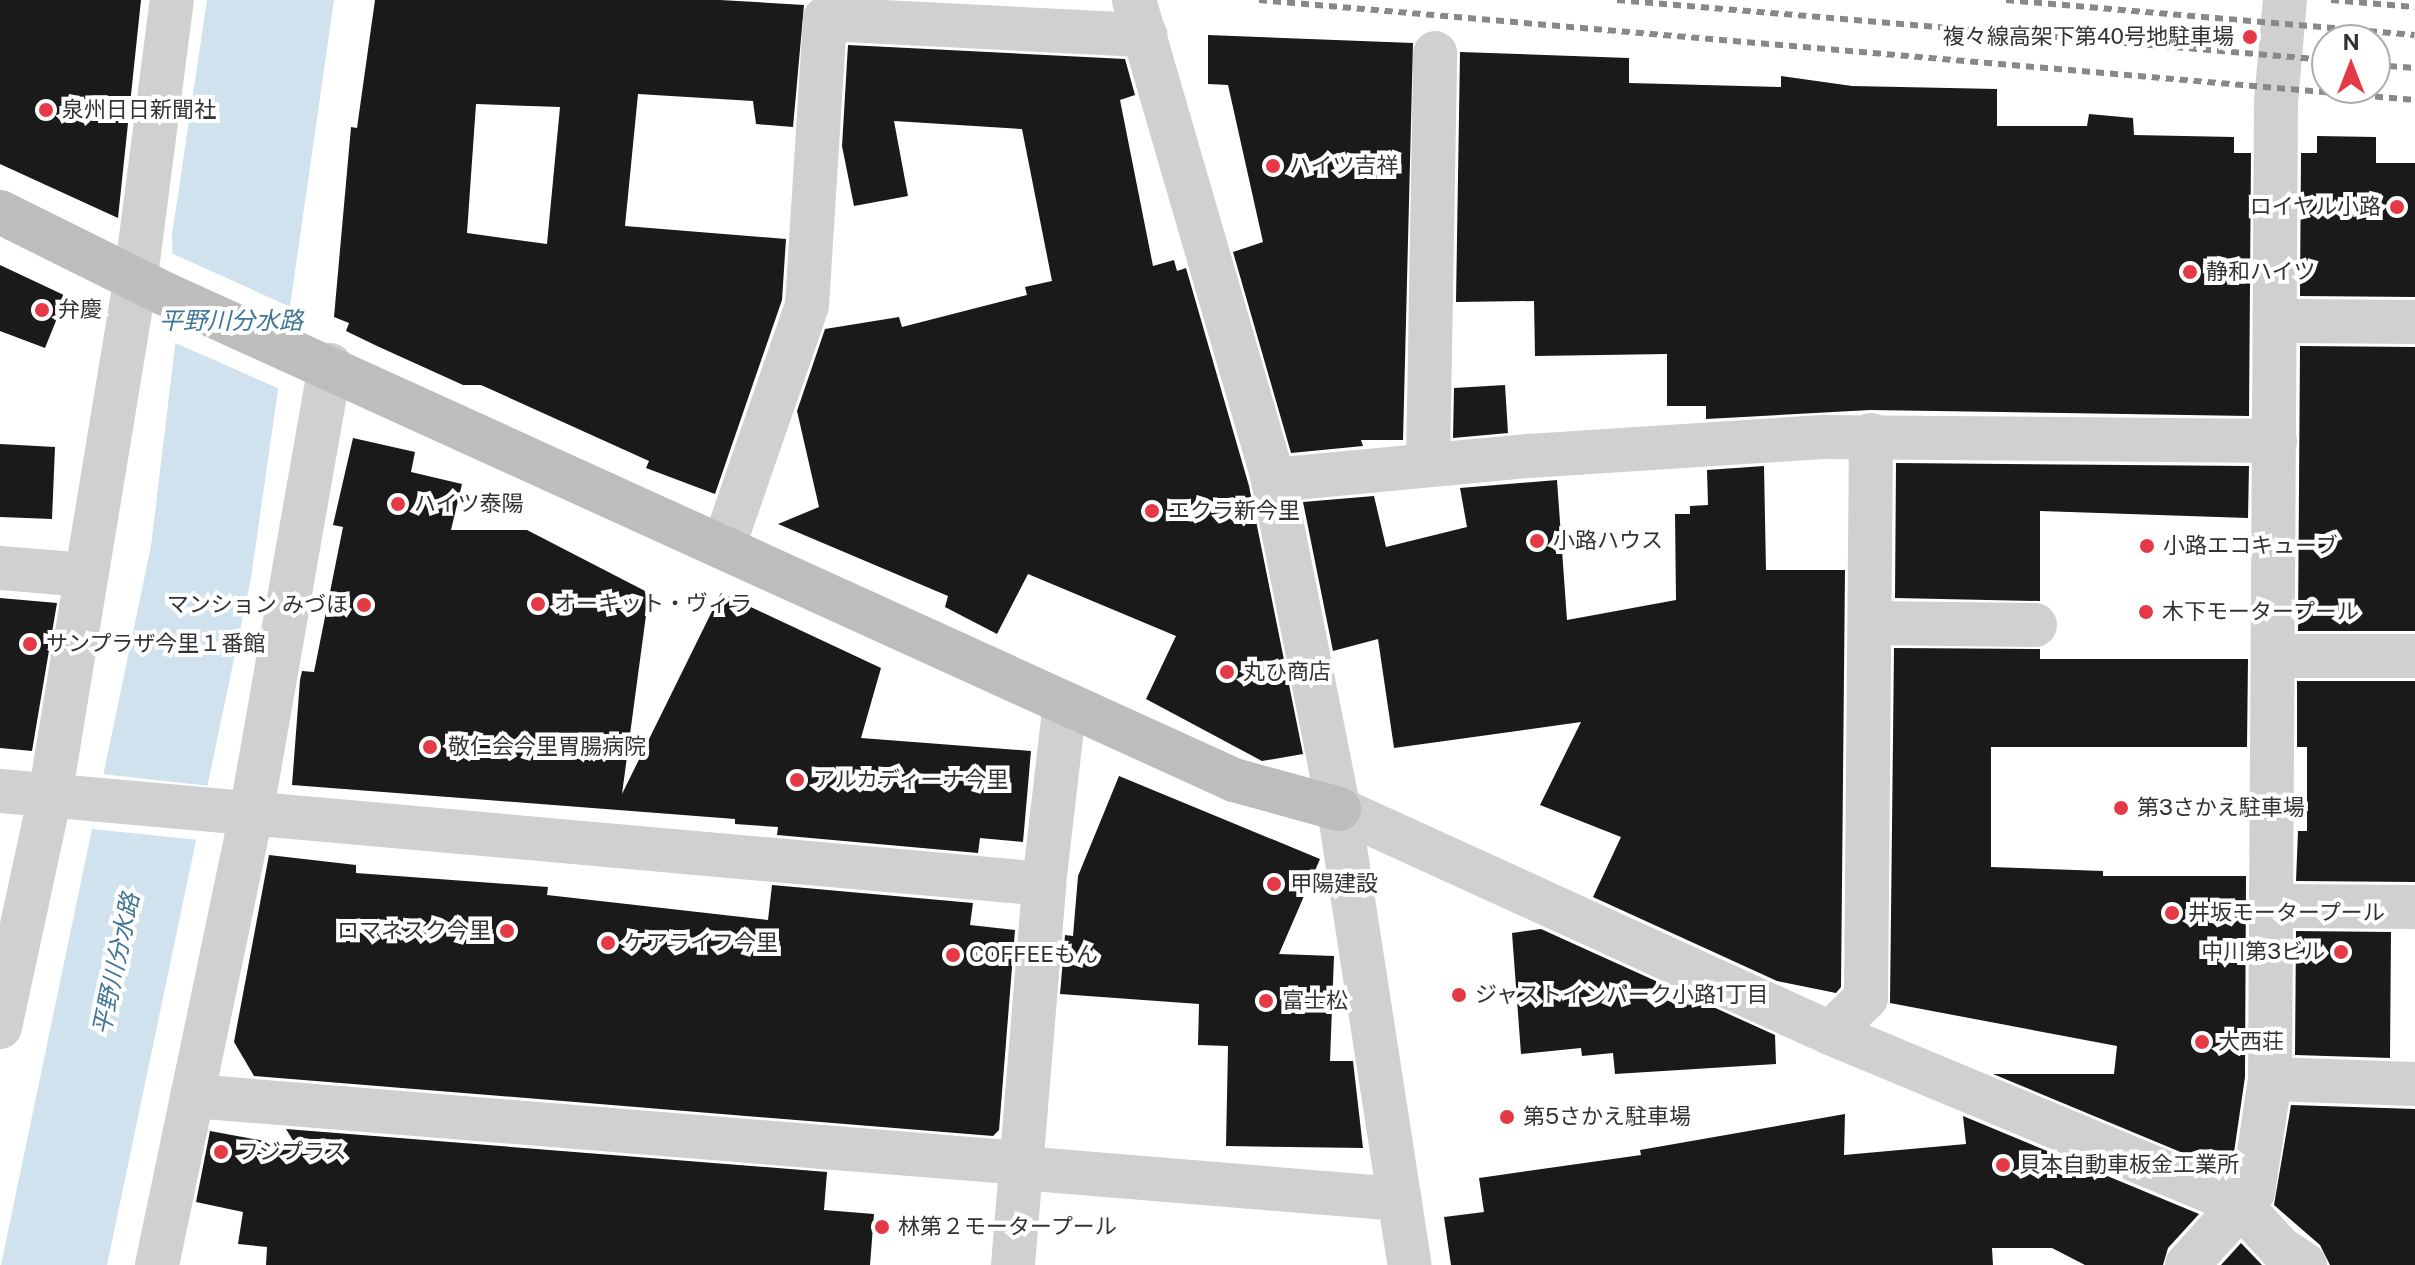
<!DOCTYPE html>
<html>
<head>
<meta charset="utf-8">
<style>
	body { margin:0 }
	#map { position:relative; width:2415px; height:1265px; overflow:hidden; background:#fff; font-family:"Public Sans","Noto Sans JP",sans-serif }
	div>[style] { position:absolute }
	[style*='--x'] { left:calc(var(--x)*1px); top:calc(var(--y)*1px); width:calc(var(--w)*1px); rotate:calc(var(--a)*1deg) }
	.water>* { inset:0; background:#cfe2ee }
	.pier>* { inset:0; background:#fff }
	.building>* { inset:0; background:#1a1a1a }
	.street>* { height:44px; margin:-22px; padding:0 22px; transform-origin:22px; border-radius:22px; background:#d0d0d0 }
	.secondary>* { height:44px; margin:-22px; padding:0 22px; transform-origin:22px; border-radius:22px; background:#bdbdbd }
	.rail>* { height:6px; margin-top:-3px; transform-origin:0; background:repeating-linear-gradient(90deg,#888 0 8px,transparent 0 14px) }
	.dots>* { width:22px; height:22px; translate:-50% -50%; box-sizing:border-box; border:4px solid #fff; border-radius:50% }
	span { translate:-50% -50%; white-space:nowrap; text-align:center; line-height:1.15; -webkit-text-stroke:8px #fff; paint-order:stroke }
	.poi-label { font-size:22px; color:#333 }
	.right { translate:-100% -50%; text-align:right }
	.left { translate:0 -50%; text-align:left }
	.water-label { font-size:24px; color:#3f7597; font-style:italic }
	.north { position:absolute; left:2311px; top:24px; width:80px; height:80px; box-sizing:border-box; background:#fff; border:2px solid #adadad; border-radius:50%; rotate:0deg; font-size:22px; font-weight:700; line-height:32px; text-align:center; color:#333 }
	.north::after { content:''; display:block; margin:auto; width:28px; height:36px; background:#e63946; clip-path:polygon(50% 0,100% 100%,50% 72%,0 100%) }
</style>
</head>
<body>
<div id="map">
	<div class="water">
		<div style="clip-path:polygon(207px 0,334px 0,251px 578px,107px 1265px,1px 1265px,151px 546px,175px 346px,172px 235px)"></div>
	</div>
	<div class="pier">
		<div style="clip-path:polygon(169px 252px,295px 309px,284px 391px,171px 341px)"></div>
		<div style="clip-path:polygon(102px 774px,210px 786px,199px 840px,92px 829px)"></div>
	</div>
	<div class="building">
		<div style="clip-path:polygon(0 0,141px 0,118px 218px,0 164px)"></div>
		<div style="clip-path:polygon(evenodd,375px 0,720px 0,804px 5px,793px 127px,756px 124px,753px 101px,638px 94px,625px 226px,786px 239px,782px 300px,715px 494px,646px 468px,649px 461px,481px 385px,463px 385px,377px 346px,346px 331px,349px 323px,334px 317px,351px 127px,357px 128px,375px 0,476px 104px,560px 107px,547px 244px,467px 233px,476px 104px)"></div>
		<div style="clip-path:polygon(1208px 35px,1413px 43px,1403px 440px,1361px 440px,1363px 446px,1291px 453px,1233px 252px,1263px 242px,1228px 85px,1208px 84px)"></div>
		<div style="clip-path:polygon(848px 45px,1125px 59px,1135px 95px,1120px 100px,1153px 266px,1174px 260px,1177px 271px,1186px 268px,1249px 486px,1303px 754px,1262px 761px,1146px 699px,1176px 636px,1028px 574px,997px 634px,945px 607px,948px 596px,778px 524px,819px 507px,797px 411px,825px 329px,899px 317px,902px 327px,1027px 295px,1025px 287px,1052px 281px,1022px 129px,894px 121px,908px 196px,854px 206px,842px 146px)"></div>
		<div style="clip-path:polygon(1460px 52px,1629px 58px,1629px 83px,1781px 87px,1781px 76px,1852px 86px,1997px 89px,1997px 126px,2087px 126px,2089px 114px,2133px 118px,2134px 135px,2234px 137px,2234px 153px,2251px 153px,2249px 416px,1870px 410px,1706px 419px,1706px 406px,1667px 406px,1667px 354px,1535px 356px,1534px 301px,1456px 302px)"></div>
		<div style="clip-path:polygon(2317px 136px,2376px 137px,2376px 163px,2415px 163px,2415px 297px,2300px 296px,2301px 153px,2317px 153px)"></div>
		<div style="clip-path:polygon(0 265px,66px 296px,45px 348px,0 331px)"></div>
		<div style="clip-path:polygon(2300px 346px,2415px 347px,2415px 631px,2298px 631px)"></div>
		<div style="clip-path:polygon(1505px 385px,1508px 433px,1453px 438px,1454px 388px)"></div>
		<div style="clip-path:polygon(353px 438px,415px 452px,411px 472px,462px 484px,451px 530px,527px 530px,649px 593px,622px 794px,721px 593px,881px 668px,861px 738px,1031px 751px,1023px 842px,980px 838px,978px 853px,777px 835px,778px 827px,735px 824px,735px 819px,292px 785px,300px 680px,302px 671px,314px 672px,343px 527px,333px 525px)"></div>
		<div style="clip-path:polygon(0 444px,55px 447px,52px 519px,0 517px)"></div>
		<div style="clip-path:polygon(1896px 463px,2249px 466px,2248px 518px,2040px 511px,2040px 601px,1895px 598px)"></div>
		<div style="clip-path:polygon(1764px 466px,1766px 570px,1845px 570px,1841px 987px,1836px 993px,1777px 981px,1593px 897px,1621px 837px,1540px 805px,1581px 722px,1394px 748px,1378px 639px,1333px 651px,1303px 502px,1374px 496px,1386px 547px,1467px 527px,1460px 488px,1557px 480px,1567px 620px,1676px 600px,1675px 514px,1690px 514px,1690px 506px,1708px 505px,1707px 470px)"></div>
		<div style="clip-path:polygon(0 598px,57px 603px,32px 751px,0 748px)"></div>
		<div style="clip-path:polygon(1894px 648px,2040px 649px,2040px 659px,2248px 659px,2247px 747px,1991px 747px,1991px 867px,2103px 871px,2103px 876px,2246px 876px,2245px 1077px,2231px 1173px,1993px 1074px,2114px 1074px,2117px 1046px,1890px 1003px)"></div>
		<div style="clip-path:polygon(2297px 681px,2415px 681px,2415px 882px,2296px 881px,2298px 831px,2307px 831px,2307px 747px,2297px 747px)"></div>
		<div style="clip-path:polygon(1119px 776px,1320px 859px,1279px 954px,1334px 956px,1330px 1061px,1353px 1061px,1363px 1148px,1226px 1146px,1228px 1046px,1198px 1045px,1199px 1004px,1060px 994px,1065px 935px,1073px 936px,1078px 876px)"></div>
		<div style="clip-path:polygon(269px 855px,356px 865px,356px 873px,548px 887px,547px 895px,768px 920px,772px 885px,973px 903px,970px 925px,1015px 930px,999px 1130px,993px 1136px,254px 1076px,234px 1042px)"></div>
		<div style="clip-path:polygon(1541px 929px,1775px 1035px,1776px 1064px,1615px 1074px,1613px 1053px,1582px 1056px,1581px 1048px,1521px 1054px,1512px 933px)"></div>
		<div style="clip-path:polygon(2296px 931px,2391px 932px,2390px 1058px,2295px 1055px)"></div>
		<div style="clip-path:polygon(2291px 1105px,2415px 1109px,2415px 1265px,2330px 1265px,2320px 1245px,2274px 1205px)"></div>
		<div style="clip-path:polygon(1845px 1114px,1844px 1155px,1966px 1144px,1963px 1116px,2199px 1214px,2168px 1248px,2163px 1265px,2085px 1265px,2052px 1248px,1992px 1248px,1993px 1265px,1451px 1265px,1444px 1217px,1484px 1212px,1479px 1178px,1641px 1155px,1640px 1150px)"></div>
		<div style="clip-path:polygon(286px 1129px,827px 1172px,824px 1210px,874px 1214px,870px 1265px,266px 1265px,267px 1247px,238px 1244px,243px 1212px,196px 1202px,210px 1131px,297px 1147px)"></div>
		<div style="clip-path:polygon(2241px 1243px,2262px 1265px,2221px 1265px)"></div>
	</div>
	<div class="street">
		<div style="--x:1134;--y:0;--w:500;--a:73.8"></div>
		<div style="--x:1273;--y:480;--w:336;--a:78.7"></div>
		<div style="--x:1339;--y:809;--w:461;--a:81.2"></div>
		<div style="--x:2278;--y:321;--w:137;--a:0.4"></div>
		<div style="--x:1428;--y:465;--w:412;--a:-89"></div>
		<div style="--x:1273;--y:480;--w:257;--a:-5.4"></div>
		<div style="--x:1529;--y:456;--w:294;--a:-3.7"></div>
		<div style="--x:1822;--y:437;--w:453;--a:0.5"></div>
		<div style="--x:724;--y:545;--w:254;--a:-70.9"></div>
		<div style="--x:807;--y:305;--w:287;--a:-86.4"></div>
		<div style="--x:825;--y:19;--w:321;--a:2.9"></div>
		<div style="--x:0;--y:568;--w:86;--a:4.7"></div>
		<div style="--x:1870;--y:623;--w:165;--a:0.7"></div>
		<div style="--x:2274;--y:656;--w:141;--a:0"></div>
		<div style="--x:0;--y:791;--w:1048;--a:5.09"></div>
		<div style="--x:1339;--y:809;--w:540;--a:24.52"></div>
		<div style="--x:1830;--y:1033;--w:442;--a:22.6"></div>
		<div style="--x:2238;--y:1203;--w:62;--a:47"></div>
		<div style="--x:2280;--y:1248;--w:30;--a:34"></div>
		<div style="--x:2273;--y:906;--w:142;--a:0.4"></div>
		<div style="--x:0;--y:1027;--w:236;--a:-77.8"></div>
		<div style="--x:50;--y:796;--w:527;--a:-80.61"></div>
		<div style="--x:136;--y:276;--w:278;--a:-82.6"></div>
		<div style="--x:1830;--y:1033;--w:50;--a:-44.2"></div>
		<div style="--x:1866;--y:998;--w:563;--a:-89.49"></div>
		<div style="--x:2270;--y:1079;--w:145;--a:2"></div>
		<div style="--x:192;--y:1096;--w:833;--a:4.62"></div>
		<div style="--x:1021;--y:1168;--w:380;--a:4.7"></div>
		<div style="--x:157;--y:1265;--w:461;--a:-78.2"></div>
		<div style="--x:251;--y:814;--w:456;--a:-80"></div>
		<div style="--x:1013;--y:1265;--w:382;--a:-85.3"></div>
		<div style="--x:1044;--y:884;--w:182;--a:-83.4"></div>
		<div style="--x:2187;--y:1265;--w:98;--a:-47.9"></div>
		<div style="--x:2253;--y:1192;--w:114;--a:-81.4"></div>
		<div style="--x:2270;--y:1079;--w:977;--a:-89.65"></div>
		<div style="--x:2276;--y:102;--w:102;--a:-85"></div>
	</div>
	<div class="secondary">
		<div style="--x:0;--y:212;--w:182;--a:26.4"></div>
		<div style="--x:163;--y:293;--w:1177;--a:24.45"></div>
		<div style="--x:1234;--y:780;--w:109;--a:15.4"></div>
	</div>
	<div class="rail">
		<div style="--x:1259;--y:0;--w:1160;--a:4.94"></div>
		<div style="--x:1617;--y:0;--w:713;--a:4.83"></div>
		<div style="--x:2006;--y:0;--w:410;--a:4.9"></div>
		<div style="--x:2331;--y:0;--w:84;--a:4.8"></div>
		<div style="--x:2375;--y:65;--w:40;--a:4.3"></div>
	</div>
	<div class="dots">
		<div style="left:2250px;top:37px;background:#e63946"></div>
		<div style="left:46px;top:110px;background:#e63946"></div>
		<div style="left:1273px;top:166px;background:#e63946"></div>
		<div style="left:2397px;top:207px;background:#e63946"></div>
		<div style="left:2190px;top:272px;background:#e63946"></div>
		<div style="left:42px;top:310px;background:#e63946"></div>
		<div style="left:398px;top:504px;background:#e63946"></div>
		<div style="left:1152px;top:511px;background:#e63946"></div>
		<div style="left:1537px;top:541px;background:#e63946"></div>
		<div style="left:2147px;top:546px;background:#e63946"></div>
		<div style="left:538px;top:604px;background:#e63946"></div>
		<div style="left:364px;top:605px;background:#e63946"></div>
		<div style="left:2146px;top:612px;background:#e63946"></div>
		<div style="left:30px;top:644px;background:#e63946"></div>
		<div style="left:1227px;top:672px;background:#e63946"></div>
		<div style="left:430px;top:747px;background:#e63946"></div>
		<div style="left:797px;top:780px;background:#e63946"></div>
		<div style="left:2121px;top:808px;background:#e63946"></div>
		<div style="left:1274px;top:884px;background:#e63946"></div>
		<div style="left:2172px;top:913px;background:#e63946"></div>
		<div style="left:507px;top:931px;background:#e63946"></div>
		<div style="left:608px;top:943px;background:#e63946"></div>
		<div style="left:2341px;top:952px;background:#e63946"></div>
		<div style="left:953px;top:955px;background:#e63946"></div>
		<div style="left:1459px;top:995px;background:#e63946"></div>
		<div style="left:1266px;top:1001px;background:#e63946"></div>
		<div style="left:2202px;top:1042px;background:#e63946"></div>
		<div style="left:1507px;top:1117px;background:#e63946"></div>
		<div style="left:221px;top:1152px;background:#e63946"></div>
		<div style="left:2003px;top:1165px;background:#e63946"></div>
		<div style="left:882px;top:1227px;background:#e63946"></div>
	</div>
	<div class="poi-label">
		<span class="right" style="left:2234px;top:37px">複々線高架下第40号地駐車場</span>
		<span class="left" style="left:62px;top:110px">泉州日日新聞社</span>
		<span class="left" style="left:1289px;top:166px">ハイツ吉祥</span>
		<span class="right" style="left:2381px;top:207px">ロイヤル小路</span>
		<span class="left" style="left:2206px;top:272px">静和ハイツ</span>
		<span class="left" style="left:58px;top:310px">弁慶</span>
		<span class="left" style="left:414px;top:504px">ハイツ泰陽</span>
		<span class="left" style="left:1168px;top:511px">エクラ新今里</span>
		<span class="left" style="left:1553px;top:541px">小路ハウス</span>
		<span class="left" style="left:2163px;top:546px">小路エコキューブ</span>
		<span class="left" style="left:554px;top:604px">オーキット・ヴィラ</span>
		<span class="right" style="left:348px;top:605px">マンション みづほ</span>
		<span class="left" style="left:2162px;top:612px">木下モータープール</span>
		<span class="left" style="left:46px;top:644px">サンプラザ今里１番館</span>
		<span class="left" style="left:1243px;top:672px">丸ひ商店</span>
		<span class="left" style="left:448px;top:747px">敬仁会今里胃腸病院</span>
		<span class="left" style="left:813px;top:780px">アルカディーナ今里</span>
		<span class="left" style="left:2137px;top:808px">第3さかえ駐車場</span>
		<span class="left" style="left:1290px;top:884px">甲陽建設</span>
		<span class="left" style="left:2188px;top:913px">井坂モータープール</span>
		<span class="right" style="left:491px;top:931px">ロマネスク今里</span>
		<span class="left" style="left:624px;top:943px">ケアライフ今里</span>
		<span class="right" style="left:2325px;top:952px">中川第3ビル</span>
		<span class="left" style="left:969px;top:955px">COFFEEもん</span>
		<span class="left" style="left:1475px;top:995px">ジャストインパーク小路1丁目</span>
		<span class="left" style="left:1282px;top:1001px">富士松</span>
		<span class="left" style="left:2218px;top:1042px">大西荘</span>
		<span class="left" style="left:1523px;top:1117px">第5さかえ駐車場</span>
		<span class="left" style="left:237px;top:1152px">フジプラス</span>
		<span class="left" style="left:2019px;top:1165px">貝本自動車板金工業所</span>
		<span class="left" style="left:898px;top:1227px">林第２モータープール</span>
	</div>
	<div class="water-label">
		<span style="left:231px;top:321px">平野川分水路</span>
		<span style="left:116px;top:964px;rotate:-78deg">平野川分水路</span>
	</div>
	<div class="north">N</div>
</div>
</body>
</html>
